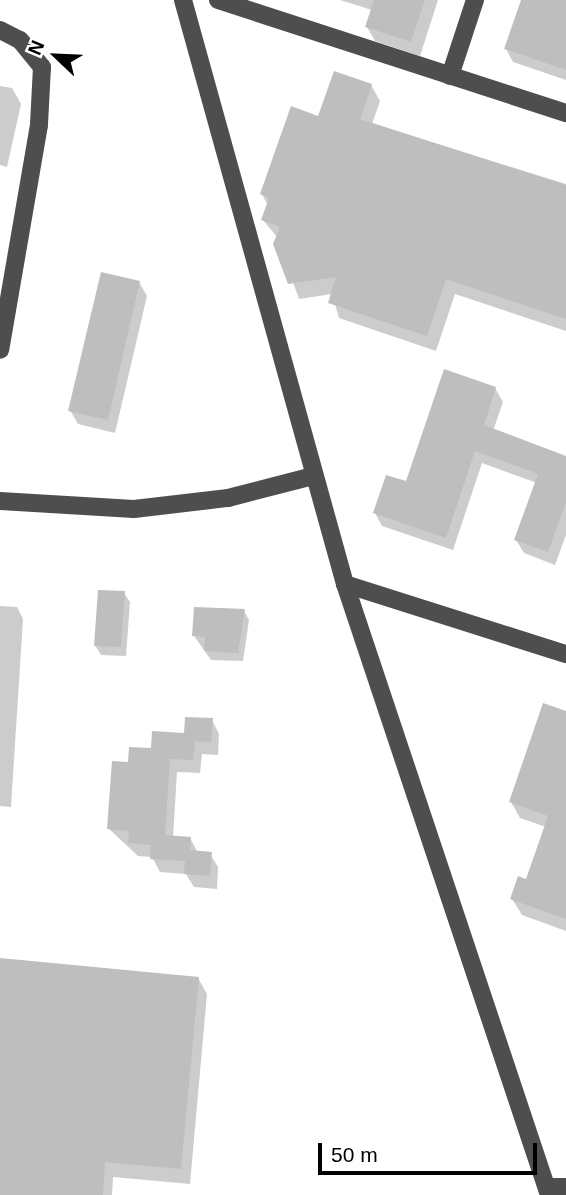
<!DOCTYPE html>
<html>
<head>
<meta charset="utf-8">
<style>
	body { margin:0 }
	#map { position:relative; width:566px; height:1195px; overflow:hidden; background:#fff; font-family:Helvetica,sans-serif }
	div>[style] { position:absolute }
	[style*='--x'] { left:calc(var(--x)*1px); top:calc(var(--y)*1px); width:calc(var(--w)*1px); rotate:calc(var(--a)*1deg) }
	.shadow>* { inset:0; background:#0003 }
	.building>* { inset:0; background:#bebebe }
	.minor>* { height:18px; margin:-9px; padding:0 9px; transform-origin:9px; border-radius:9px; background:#4e4e4e }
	span { translate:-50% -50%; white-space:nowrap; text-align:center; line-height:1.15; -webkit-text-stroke:5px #fff; paint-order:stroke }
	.north { position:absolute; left:21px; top:21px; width:70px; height:70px; -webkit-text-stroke:5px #fff; paint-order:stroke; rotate:293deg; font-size:19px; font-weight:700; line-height:28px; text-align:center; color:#000 }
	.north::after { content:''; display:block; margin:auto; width:24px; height:32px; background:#000; clip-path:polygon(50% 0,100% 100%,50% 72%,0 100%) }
	.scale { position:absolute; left:318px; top:1143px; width:219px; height:32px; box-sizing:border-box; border:4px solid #000; border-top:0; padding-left:9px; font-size:21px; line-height:24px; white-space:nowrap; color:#000; -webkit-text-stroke:5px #fff; paint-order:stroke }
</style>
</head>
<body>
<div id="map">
	<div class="shadow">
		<div style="clip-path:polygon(340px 0,438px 0,420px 56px,375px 41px,367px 27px,372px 10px)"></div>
		<div style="clip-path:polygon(522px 0,566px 0,566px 80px,513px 62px,506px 49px)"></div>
		<div style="clip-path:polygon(371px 85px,380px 101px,372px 124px,566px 184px,566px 331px,455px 294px,436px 351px,339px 318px,332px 294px,299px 299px,277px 237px,263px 220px,268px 206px,262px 194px,319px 118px)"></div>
		<div style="clip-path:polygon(0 86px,12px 88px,21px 104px,7px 167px,0 165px)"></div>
		<div style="clip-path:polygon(139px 282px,147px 296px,115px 433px,78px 424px,70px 410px)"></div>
		<div style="clip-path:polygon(495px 388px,503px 402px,493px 431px,566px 458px,566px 535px,555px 565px,524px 553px,516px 540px,537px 483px,482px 463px,453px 550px,382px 526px,375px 513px)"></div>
		<div style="clip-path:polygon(124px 593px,130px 602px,126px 656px,101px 655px,95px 645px)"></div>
		<div style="clip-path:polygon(0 606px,17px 607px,23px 619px,11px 807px,0 806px)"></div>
		<div style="clip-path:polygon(244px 611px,249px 620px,243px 661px,211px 660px,194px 636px)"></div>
		<div style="clip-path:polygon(566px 713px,566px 931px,522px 915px,512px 899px,527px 881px,546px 827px,520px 818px,511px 802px)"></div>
		<div style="clip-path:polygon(212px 720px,219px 734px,218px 755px,202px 754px,200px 773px,177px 772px,173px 838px,190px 838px,198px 853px,210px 854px,218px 867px,217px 889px,194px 887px,186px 874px,160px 872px,152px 857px,138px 856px,109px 829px,129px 764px)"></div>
		<div style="clip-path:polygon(0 960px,198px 978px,207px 994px,190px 1184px,113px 1177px,112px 1195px,0 1195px)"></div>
	</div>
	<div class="building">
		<div style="clip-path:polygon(374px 0,425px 0,411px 42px,365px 27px)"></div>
		<div style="clip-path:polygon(521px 0,566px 0,566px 70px,504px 49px)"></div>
		<div style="clip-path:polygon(334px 71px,372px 84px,360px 119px,566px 185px,566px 319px,446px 279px,427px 336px,328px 303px,336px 277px,288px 284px,273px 244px,280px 227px,261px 220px,269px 198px,260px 194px,291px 106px,318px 116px)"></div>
		<div style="clip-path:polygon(101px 272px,140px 281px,108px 420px,68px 411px)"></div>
		<div style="clip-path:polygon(444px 369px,496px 387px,484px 425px,566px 456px,566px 502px,548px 552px,514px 540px,538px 474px,475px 451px,446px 538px,373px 513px,386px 475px,406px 481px)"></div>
		<div style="clip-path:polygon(98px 590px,125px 591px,121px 647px,94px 646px)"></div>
		<div style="clip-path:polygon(194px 607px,245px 609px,238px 653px,204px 651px,205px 637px,192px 636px)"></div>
		<div style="clip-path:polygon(543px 703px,566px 711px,566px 919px,510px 899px,518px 876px,526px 879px,548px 816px,509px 802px)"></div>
		<div style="clip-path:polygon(185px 717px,213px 718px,211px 742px,195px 741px,193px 760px,170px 759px,165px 835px,191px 837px,190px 850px,212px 852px,210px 876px,184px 874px,185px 861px,150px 859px,151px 845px,128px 843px,129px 831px,107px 829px,112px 761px,128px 762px,129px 747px,151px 748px,152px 731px,184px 733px)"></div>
		<div style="clip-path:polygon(0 958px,199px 977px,181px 1169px,105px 1162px,103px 1195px,0 1195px)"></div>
	</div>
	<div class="minor">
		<div style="--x:183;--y:0;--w:606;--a:74.5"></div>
		<div style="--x:345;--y:584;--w:644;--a:71.54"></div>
		<div style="--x:218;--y:0;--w:366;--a:18"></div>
		<div style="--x:0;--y:30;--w:22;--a:27"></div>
		<div style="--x:20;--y:40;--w:35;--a:51"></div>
		<div style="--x:42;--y:67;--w:58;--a:93"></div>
		<div style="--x:39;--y:125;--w:228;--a:99.8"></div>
		<div style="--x:450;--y:76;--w:80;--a:-71.8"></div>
		<div style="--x:0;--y:501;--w:134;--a:3.4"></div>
		<div style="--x:134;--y:509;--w:95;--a:-6.7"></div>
		<div style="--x:228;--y:498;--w:88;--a:-14.5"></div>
		<div style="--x:345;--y:584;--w:232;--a:17.6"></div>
		<div style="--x:547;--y:1187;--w:19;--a:0"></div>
	</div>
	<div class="north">N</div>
	<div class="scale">50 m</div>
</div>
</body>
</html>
